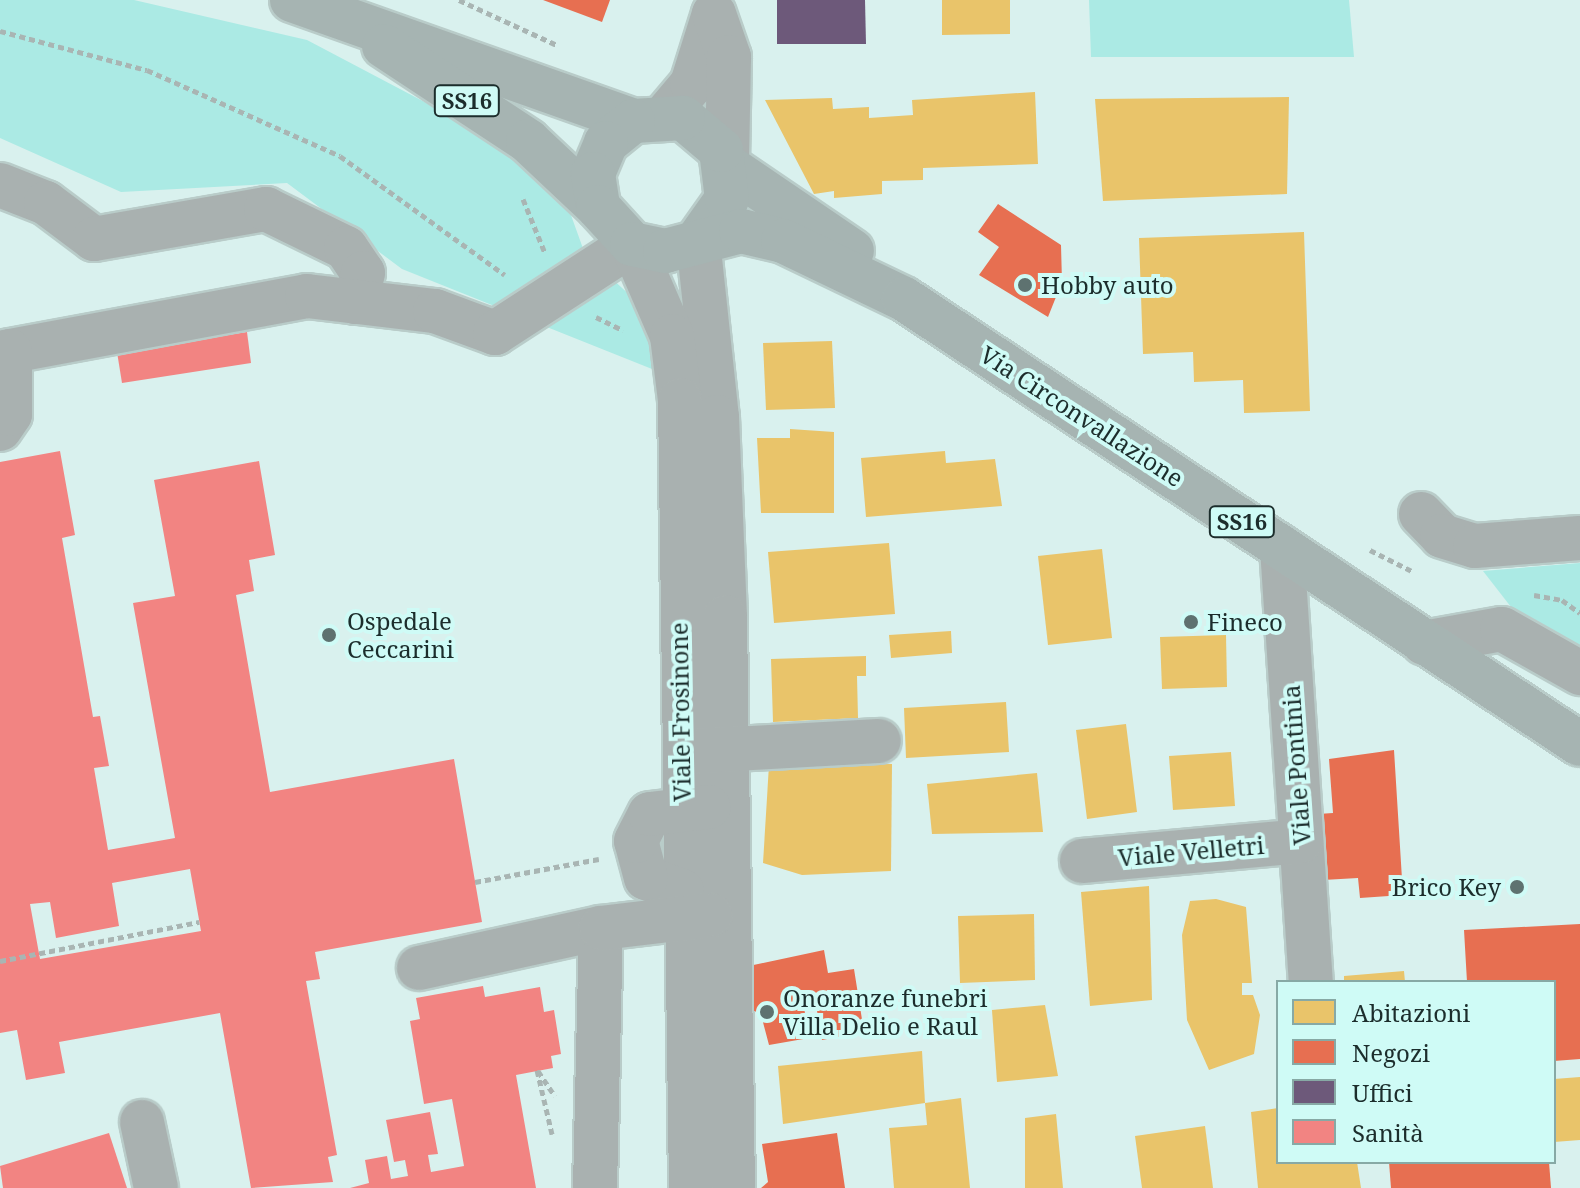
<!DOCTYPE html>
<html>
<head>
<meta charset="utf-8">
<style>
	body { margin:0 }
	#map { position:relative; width:1580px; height:1188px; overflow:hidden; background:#d9f1ee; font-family:"Noto Serif",serif }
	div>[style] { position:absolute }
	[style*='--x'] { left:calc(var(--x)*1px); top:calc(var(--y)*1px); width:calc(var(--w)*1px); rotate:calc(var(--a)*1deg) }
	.green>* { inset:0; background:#abeae4 }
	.homes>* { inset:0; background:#e9c46a }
	.shops>* { inset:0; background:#e76f51 }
	.offices>* { inset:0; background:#6d597a }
	.health>* { inset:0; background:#f28482 }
	.path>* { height:5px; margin-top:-2.5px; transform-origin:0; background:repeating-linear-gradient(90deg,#a9b5b3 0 6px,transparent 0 10px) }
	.roads { filter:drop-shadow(2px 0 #b9ccc9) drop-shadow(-2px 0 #b9ccc9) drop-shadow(0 2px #b9ccc9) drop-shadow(0 -2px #b9ccc9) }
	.minor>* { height:44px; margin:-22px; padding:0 22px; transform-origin:22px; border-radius:22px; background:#a9b1b0 }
	.major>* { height:44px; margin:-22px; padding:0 22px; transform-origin:22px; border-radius:22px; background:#a6b4b2 }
	.dots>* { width:22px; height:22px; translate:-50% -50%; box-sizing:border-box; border:4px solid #cffbf6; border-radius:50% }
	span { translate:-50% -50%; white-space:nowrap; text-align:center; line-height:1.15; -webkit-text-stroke:8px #cffbf6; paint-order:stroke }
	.shield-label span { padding:2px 6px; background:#cffbf6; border:2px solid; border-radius:6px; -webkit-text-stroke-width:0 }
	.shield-label { font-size:22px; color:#1c2d2c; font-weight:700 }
	.poi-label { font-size:24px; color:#1c2d2c }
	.left { translate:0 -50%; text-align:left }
	.right { translate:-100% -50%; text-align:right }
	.street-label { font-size:24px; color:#1c2d2c }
	.legend { position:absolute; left:1276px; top:980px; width:280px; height:184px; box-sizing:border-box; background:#cffbf6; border:2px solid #87a9a5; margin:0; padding:10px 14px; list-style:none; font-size:24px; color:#1c2d2c }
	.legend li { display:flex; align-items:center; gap:16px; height:40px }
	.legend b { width:40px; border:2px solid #87a9a5 }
</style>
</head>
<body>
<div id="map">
	<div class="green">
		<div style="clip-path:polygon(0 0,134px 0,307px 40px,533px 159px,563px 193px,585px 254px,645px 309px,657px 371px,402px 269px,287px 183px,121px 192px,0 138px)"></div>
		<div style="clip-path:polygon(1089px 0,1349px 0,1354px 57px,1091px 57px)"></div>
		<div style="clip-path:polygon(1580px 563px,1580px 651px,1511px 607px,1483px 571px)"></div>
	</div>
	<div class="homes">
		<div style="clip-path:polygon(942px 0,1010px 0,1010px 34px,942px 35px)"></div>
		<div style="clip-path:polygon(1035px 92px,1038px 164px,923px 168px,923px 180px,882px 181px,882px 194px,834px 198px,834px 191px,814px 194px,765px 100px,832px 98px,833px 109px,869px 107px,869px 118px,913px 115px,912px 100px)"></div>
		<div style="clip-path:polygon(1289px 97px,1287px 194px,1103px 201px,1095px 99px)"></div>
		<div style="clip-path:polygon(1304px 232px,1310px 411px,1244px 413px,1243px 380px,1194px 382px,1193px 352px,1143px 354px,1139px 238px)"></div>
		<div style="clip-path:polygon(832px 341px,835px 408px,766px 410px,763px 343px)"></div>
		<div style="clip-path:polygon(790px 429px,834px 432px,834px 513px,761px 513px,757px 438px,790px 438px)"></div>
		<div style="clip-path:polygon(945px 451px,946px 463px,995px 459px,1002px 506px,866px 517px,861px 458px)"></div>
		<div style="clip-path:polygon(889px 543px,895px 614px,774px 623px,768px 552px)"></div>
		<div style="clip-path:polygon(1102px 549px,1112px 638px,1048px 645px,1038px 556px)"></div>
		<div style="clip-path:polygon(951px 631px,952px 653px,891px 658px,889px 635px)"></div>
		<div style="clip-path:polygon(1226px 635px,1227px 687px,1162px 689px,1160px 637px)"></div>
		<div style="clip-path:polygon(866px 656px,866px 676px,857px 676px,858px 718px,773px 722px,771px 659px)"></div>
		<div style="clip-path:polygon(1006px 702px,1009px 752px,906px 758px,904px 708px)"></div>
		<div style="clip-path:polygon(1126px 724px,1137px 812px,1087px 819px,1076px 730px)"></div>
		<div style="clip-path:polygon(1231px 752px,1235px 806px,1173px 810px,1169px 756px)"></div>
		<div style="clip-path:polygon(892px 764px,891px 871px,802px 875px,763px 863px,769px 765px)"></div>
		<div style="clip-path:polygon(1037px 773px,1043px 832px,932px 834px,927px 784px)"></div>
		<div style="clip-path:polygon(1149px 886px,1152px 1000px,1090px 1006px,1081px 892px)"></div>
		<div style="clip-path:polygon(1216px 899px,1246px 907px,1252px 983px,1242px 983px,1242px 995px,1253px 995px,1260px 1015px,1254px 1054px,1209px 1070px,1187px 1020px,1182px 935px,1190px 901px)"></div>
		<div style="clip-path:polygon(1034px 914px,1035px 980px,960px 983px,958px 916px)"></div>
		<div style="clip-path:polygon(1404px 971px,1405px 982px,1344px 982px,1344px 976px)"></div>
		<div style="clip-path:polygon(1045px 1005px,1058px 1076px,997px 1082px,992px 1010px)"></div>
		<div style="clip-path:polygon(922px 1051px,925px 1103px,783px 1124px,778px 1066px)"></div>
		<div style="clip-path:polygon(1580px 1077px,1580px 1140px,1554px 1142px,1554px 1079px)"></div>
		<div style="clip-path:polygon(961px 1098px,970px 1188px,894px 1188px,889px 1128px,927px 1125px,925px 1103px)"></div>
		<div style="clip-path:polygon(1278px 1108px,1278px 1162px,1357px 1162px,1361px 1188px,1258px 1188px,1251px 1112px)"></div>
		<div style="clip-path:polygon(1056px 1114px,1063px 1188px,1025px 1188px,1025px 1118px)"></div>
		<div style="clip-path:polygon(1205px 1126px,1213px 1188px,1142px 1188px,1135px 1136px)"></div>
	</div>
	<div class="shops">
		<div style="clip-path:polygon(543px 0,610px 0,602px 22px)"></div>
		<div style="clip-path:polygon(998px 204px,1061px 245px,1062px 282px,1048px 317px,979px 275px,999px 247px,978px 232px)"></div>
		<div style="clip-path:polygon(1394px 750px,1403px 895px,1360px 898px,1358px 878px,1323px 880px,1318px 814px,1333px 813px,1329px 759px)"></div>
		<div style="clip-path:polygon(1580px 924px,1580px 1059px,1554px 1061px,1554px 982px,1467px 982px,1464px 930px)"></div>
		<div style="clip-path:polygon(824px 950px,828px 973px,854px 969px,864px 1032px,822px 1040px,815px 999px,803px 1001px,809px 1038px,769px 1045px,760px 1011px,752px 1012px,744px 967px)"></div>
		<div style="clip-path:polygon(837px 1133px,845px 1188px,761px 1188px,768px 1182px,762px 1144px)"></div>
		<div style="clip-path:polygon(1389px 1162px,1549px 1162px,1551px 1188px,1391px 1188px)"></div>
	</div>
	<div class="offices">
		<div style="clip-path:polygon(777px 0,865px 0,866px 44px,777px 44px)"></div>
	</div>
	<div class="health">
		<div style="clip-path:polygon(247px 332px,251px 363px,122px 383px,117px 352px)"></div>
		<div style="clip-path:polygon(evenodd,60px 451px,75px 535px,62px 538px,93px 717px,100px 716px,109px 766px,94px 768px,108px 850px,175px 838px,133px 603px,175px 596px,154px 480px,259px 461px,275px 555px,249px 560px,254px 591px,236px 595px,270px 792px,454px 759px,482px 922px,315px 952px,320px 979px,306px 981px,337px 1155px,328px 1157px,333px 1182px,251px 1188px,220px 1013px,59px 1042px,65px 1073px,26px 1080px,17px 1030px,0 1033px,0 462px,60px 451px,190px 869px,201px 931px,40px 959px,30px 904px,50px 902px,56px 938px,119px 926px,112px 883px,190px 869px)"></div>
		<div style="clip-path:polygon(483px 986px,485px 997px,540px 987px,544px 1012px,554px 1010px,561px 1054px,551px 1056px,553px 1068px,516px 1075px,536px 1188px,350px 1188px,369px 1183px,365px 1160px,387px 1156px,391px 1179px,408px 1176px,405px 1160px,394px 1162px,386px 1120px,430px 1112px,438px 1154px,428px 1155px,431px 1172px,464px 1166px,452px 1099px,424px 1104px,410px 1021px,420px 1019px,416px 998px)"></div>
		<div style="clip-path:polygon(109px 1133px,127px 1188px,3px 1188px,0 1166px)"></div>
	</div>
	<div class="path">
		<div style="--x:459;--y:0;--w:108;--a:24.7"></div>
		<div style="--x:0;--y:31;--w:152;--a:14.9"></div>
		<div style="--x:147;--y:70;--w:211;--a:24"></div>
		<div style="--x:340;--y:156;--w:203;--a:35.8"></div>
		<div style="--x:523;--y:199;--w:58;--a:67.8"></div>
		<div style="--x:596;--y:317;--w:30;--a:26"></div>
		<div style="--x:1370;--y:550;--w:49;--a:26.6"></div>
		<div style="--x:1534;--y:595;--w:28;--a:10"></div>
		<div style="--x:1562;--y:600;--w:22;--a:36"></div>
		<div style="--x:475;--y:882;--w:126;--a:-10.5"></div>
		<div style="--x:0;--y:961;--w:203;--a:-11.1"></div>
		<div style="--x:537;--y:1070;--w:66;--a:76.8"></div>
		<div style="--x:538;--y:1071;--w:30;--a:56"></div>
	</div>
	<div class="roads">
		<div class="minor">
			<div style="--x:666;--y:115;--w:40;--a:-50"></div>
			<div style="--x:692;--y:84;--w:73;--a:-72.6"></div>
			<div style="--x:714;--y:14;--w:46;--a:70.8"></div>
			<div style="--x:729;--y:57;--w:109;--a:91.1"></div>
			<div style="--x:0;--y:185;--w:49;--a:21.4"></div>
			<div style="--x:46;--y:203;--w:60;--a:36.9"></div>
			<div style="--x:94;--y:239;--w:175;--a:-9.9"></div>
			<div style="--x:266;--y:209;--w:89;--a:26"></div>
			<div style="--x:346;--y:248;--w:30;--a:56"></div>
			<div style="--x:363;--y:273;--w:30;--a:104"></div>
			<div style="--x:698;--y:240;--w:178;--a:83.9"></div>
			<div style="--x:717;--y:417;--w:200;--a:87.7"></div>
			<div style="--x:725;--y:617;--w:571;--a:89.2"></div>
			<div style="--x:0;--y:353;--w:312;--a:-10.5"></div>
			<div style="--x:307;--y:296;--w:129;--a:6.7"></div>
			<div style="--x:435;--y:311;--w:64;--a:20.1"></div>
			<div style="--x:495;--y:333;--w:163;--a:-33"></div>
			<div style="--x:632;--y:244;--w:100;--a:66.5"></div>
			<div style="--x:672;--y:336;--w:64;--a:82.9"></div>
			<div style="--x:680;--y:400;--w:788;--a:89.2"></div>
			<div style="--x:0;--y:429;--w:18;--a:-56"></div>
			<div style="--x:10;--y:414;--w:63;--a:-90"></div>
			<div style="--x:1421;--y:514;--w:30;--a:46"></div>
			<div style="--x:1442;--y:536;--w:34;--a:17"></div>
			<div style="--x:1475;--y:546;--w:105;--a:-4.4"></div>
			<div style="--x:1282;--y:548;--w:435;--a:86.2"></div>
			<div style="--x:1424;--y:643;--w:79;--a:-10.2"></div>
			<div style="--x:1502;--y:629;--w:90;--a:29.4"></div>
			<div style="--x:698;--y:751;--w:181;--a:-3.2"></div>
			<div style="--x:1082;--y:861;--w:220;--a:-5.2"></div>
			<div style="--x:682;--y:891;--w:38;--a:-160"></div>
			<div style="--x:646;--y:878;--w:38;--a:-105"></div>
			<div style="--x:636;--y:841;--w:30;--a:-63"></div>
			<div style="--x:650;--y:814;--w:59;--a:-6.8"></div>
			<div style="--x:419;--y:968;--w:186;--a:-12.4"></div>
			<div style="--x:142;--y:1122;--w:67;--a:78"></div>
			<div style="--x:595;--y:1188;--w:260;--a:-88.7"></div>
			<div style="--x:601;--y:928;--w:110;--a:-6.8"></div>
		</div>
		<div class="major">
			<div style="--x:292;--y:0;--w:362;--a:19.5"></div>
			<div style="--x:384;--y:46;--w:173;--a:33.4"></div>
			<div style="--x:528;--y:141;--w:96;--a:43.3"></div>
			<div style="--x:727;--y:166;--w:151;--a:34.2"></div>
			<div style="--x:698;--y:240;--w:50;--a:-54.7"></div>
			<div style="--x:727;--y:199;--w:49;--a:-97"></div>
			<div style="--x:721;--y:150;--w:50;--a:-139.9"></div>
			<div style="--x:683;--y:118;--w:50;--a:176.6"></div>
			<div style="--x:633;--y:121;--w:35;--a:141"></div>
			<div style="--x:606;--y:143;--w:34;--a:113"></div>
			<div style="--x:593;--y:174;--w:33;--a:81"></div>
			<div style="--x:598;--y:207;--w:50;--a:47.4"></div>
			<div style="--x:632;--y:244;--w:34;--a:12"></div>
			<div style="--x:665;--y:251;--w:79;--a:-14.7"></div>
			<div style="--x:741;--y:231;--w:43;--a:13.4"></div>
			<div style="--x:783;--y:241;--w:134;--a:25.6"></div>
			<div style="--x:904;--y:299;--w:809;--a:33.36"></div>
		</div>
	</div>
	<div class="dots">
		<div style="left:1025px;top:285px;background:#5e7270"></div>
		<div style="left:1191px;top:622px;background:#5e7270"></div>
		<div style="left:329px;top:635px;background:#5e7270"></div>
		<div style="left:1517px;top:887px;background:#5e7270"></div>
		<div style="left:767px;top:1012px;background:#5e7270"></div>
	</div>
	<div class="shield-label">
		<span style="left:467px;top:101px">SS16</span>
		<span style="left:1242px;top:522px">SS16</span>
	</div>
	<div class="poi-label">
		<span class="left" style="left:1041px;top:285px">Hobby auto</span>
		<span class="left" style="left:347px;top:635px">Ospedale<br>Ceccarini</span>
		<span class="left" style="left:1207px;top:622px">Fineco</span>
		<span class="right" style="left:1501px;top:887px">Brico Key</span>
		<span class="left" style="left:783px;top:1012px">Onoranze funebri<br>Villa Delio e Raul</span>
	</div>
	<div class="street-label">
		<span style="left:1082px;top:416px;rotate:33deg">Via Circonvallazione</span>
		<span style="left:680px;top:712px;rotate:-91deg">Viale Frosinone</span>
		<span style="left:1296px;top:765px;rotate:-94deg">Viale Pontinia</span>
		<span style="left:1191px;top:851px;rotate:-5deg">Viale Velletri</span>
	</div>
	<ul class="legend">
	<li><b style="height:22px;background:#e9c46a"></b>Abitazioni</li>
	<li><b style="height:22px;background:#e76f51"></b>Negozi</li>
	<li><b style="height:22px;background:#6d597a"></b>Uffici</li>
	<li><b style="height:22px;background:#f28482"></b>Sanità</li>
	</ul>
</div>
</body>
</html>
